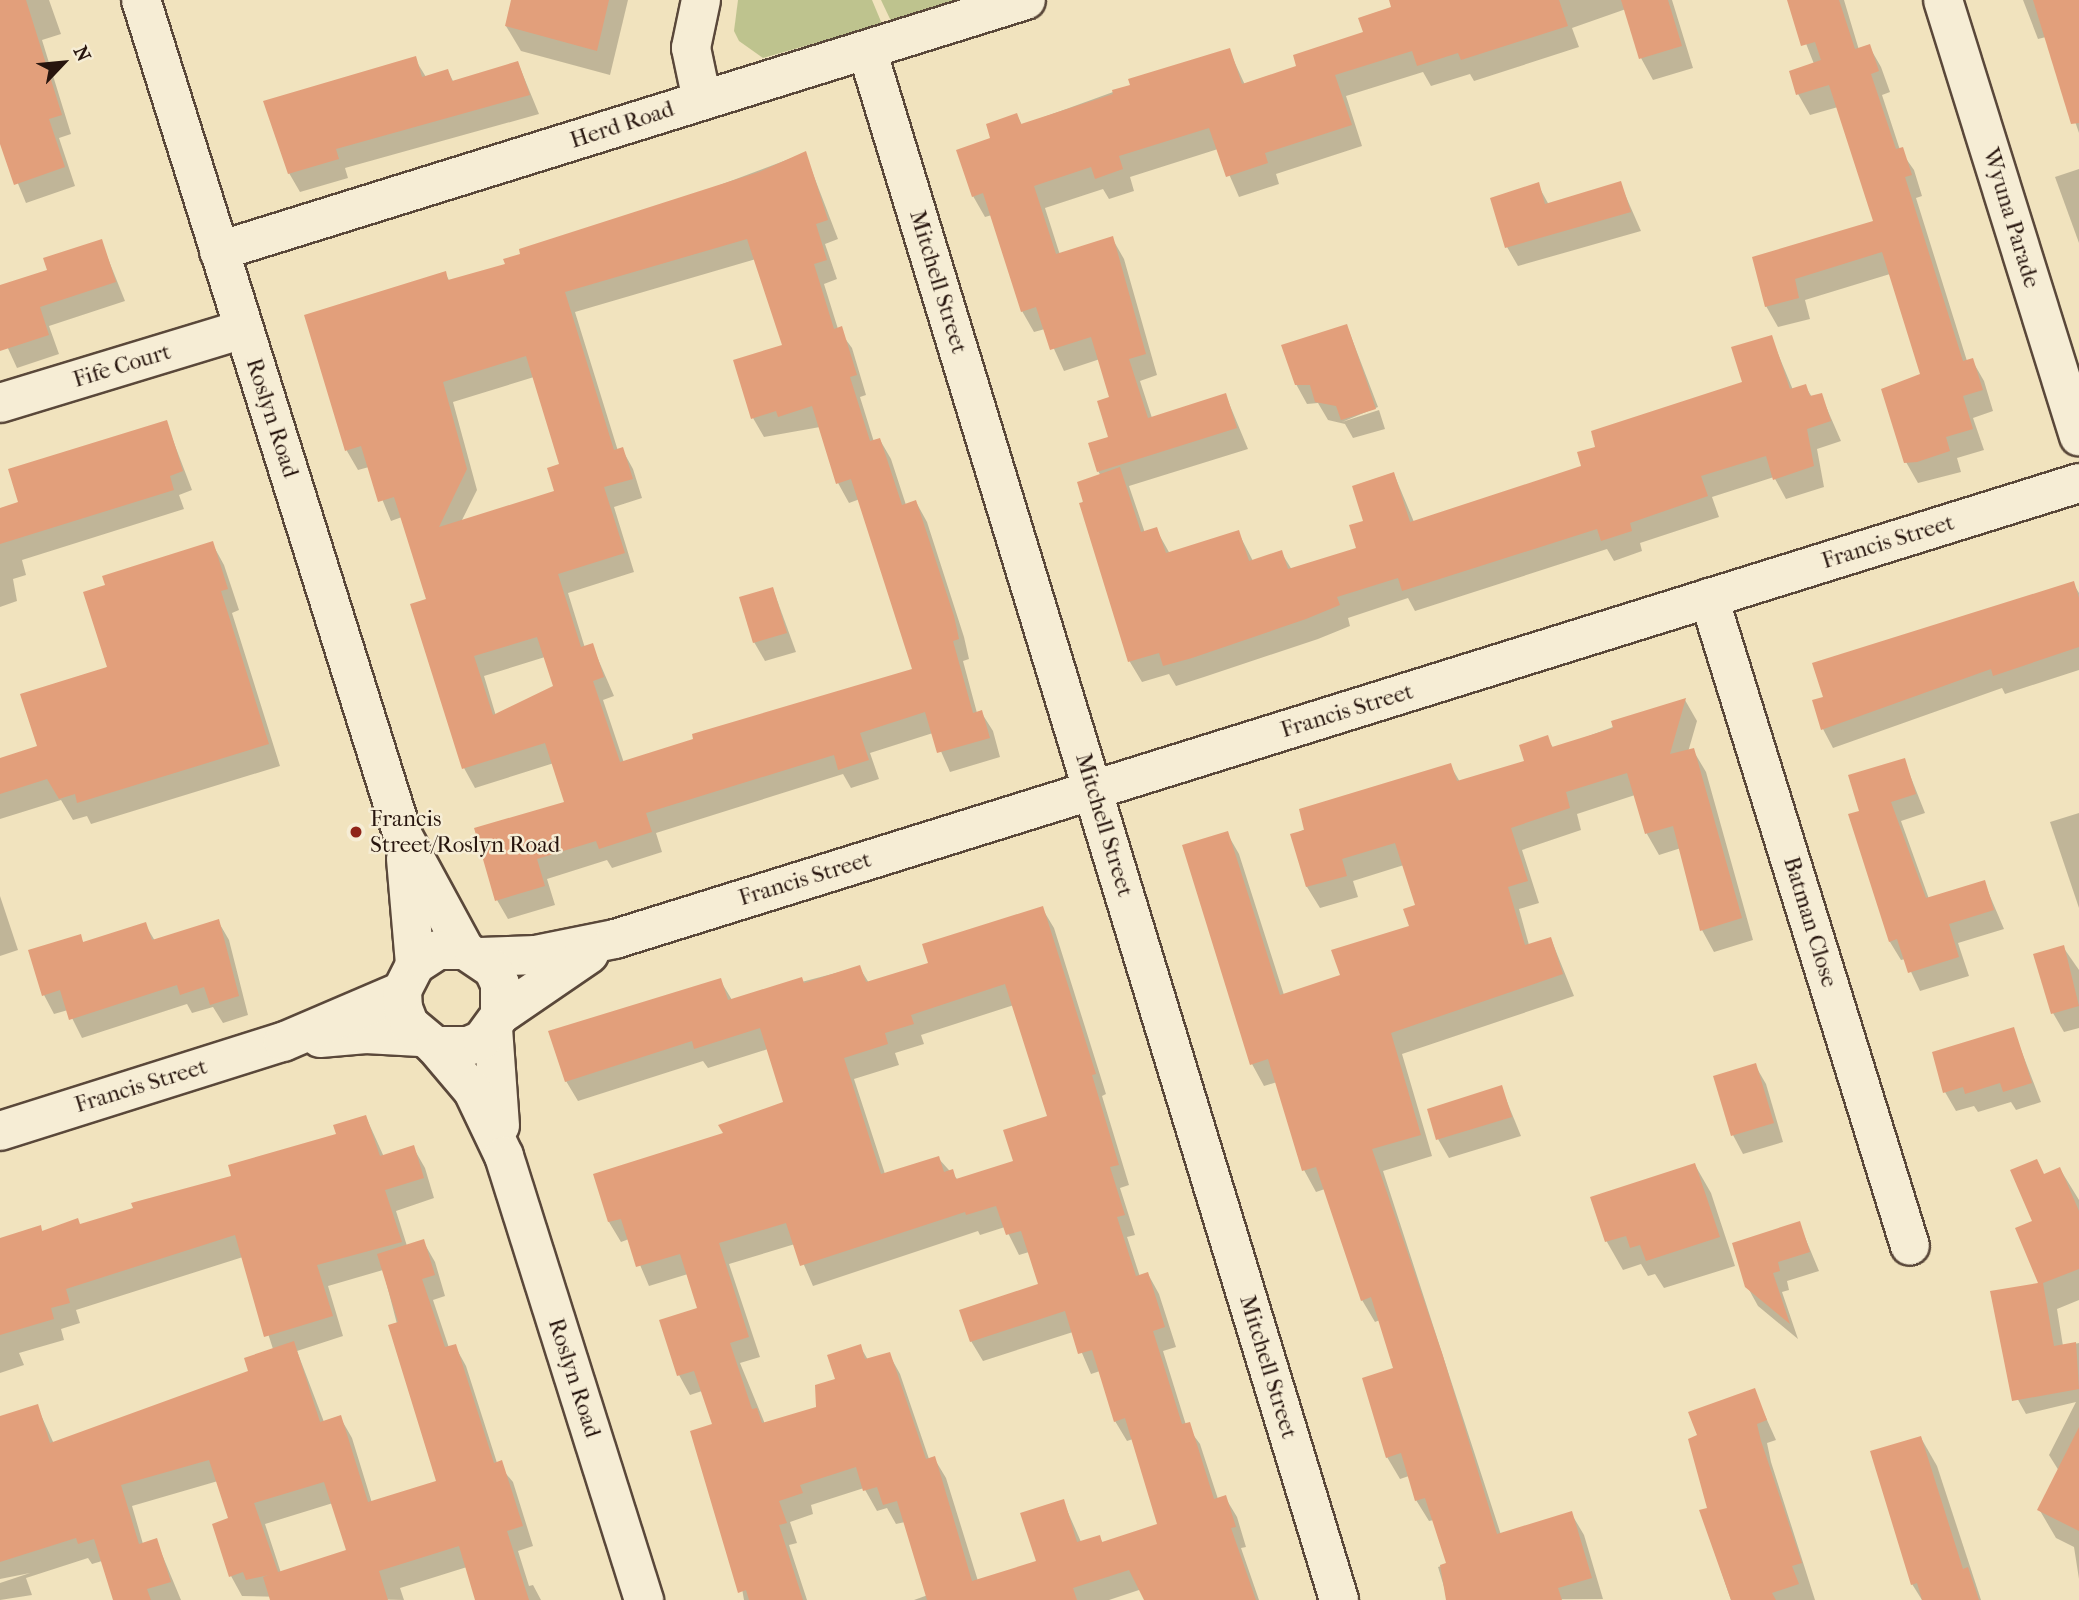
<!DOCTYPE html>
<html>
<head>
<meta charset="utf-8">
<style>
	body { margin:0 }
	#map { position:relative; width:2079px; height:1600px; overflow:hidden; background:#f1e3be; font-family:"IM FELL French Canon",serif }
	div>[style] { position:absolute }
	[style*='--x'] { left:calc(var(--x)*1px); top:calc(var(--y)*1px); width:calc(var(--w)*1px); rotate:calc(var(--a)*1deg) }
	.green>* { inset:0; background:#bec38e }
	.shadow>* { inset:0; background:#0003 }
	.building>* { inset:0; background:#e29f7b }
	.roads { filter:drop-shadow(2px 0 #5a483a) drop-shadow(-2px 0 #5a483a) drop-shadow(0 2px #5a483a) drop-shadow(0 -2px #5a483a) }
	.minor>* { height:38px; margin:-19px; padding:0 19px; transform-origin:19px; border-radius:19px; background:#f6edd5 }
	.tertiary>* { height:38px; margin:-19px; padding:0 19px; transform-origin:19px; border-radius:19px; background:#f6edd5 }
	.dots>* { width:19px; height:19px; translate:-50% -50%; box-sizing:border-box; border:4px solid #f6edd5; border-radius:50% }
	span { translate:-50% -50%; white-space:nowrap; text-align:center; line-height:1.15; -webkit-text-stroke:5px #f6edd5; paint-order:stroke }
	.street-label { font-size:23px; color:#27150e }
	.poi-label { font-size:23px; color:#27150e }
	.left { translate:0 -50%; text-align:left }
	.north { position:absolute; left:28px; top:28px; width:70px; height:70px; -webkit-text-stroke:5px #f6edd5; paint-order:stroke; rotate:64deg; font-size:19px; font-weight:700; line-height:28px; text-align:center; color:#27150e }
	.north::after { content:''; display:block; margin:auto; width:24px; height:32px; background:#27150e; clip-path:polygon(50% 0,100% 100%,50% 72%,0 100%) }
</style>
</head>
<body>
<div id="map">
	<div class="green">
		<div style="clip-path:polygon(738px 0,872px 0,882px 24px,763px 58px,739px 41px,734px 31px)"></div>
		<div style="clip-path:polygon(881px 0,956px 0,891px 21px)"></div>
	</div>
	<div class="shadow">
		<div style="clip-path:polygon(0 0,49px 0,61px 34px,42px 40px,71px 134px,59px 138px,75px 186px,26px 203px,0 140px)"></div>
		<div style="clip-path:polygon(512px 0,628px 0,610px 75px,521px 51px,506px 26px)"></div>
		<div style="clip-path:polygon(1391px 0,1672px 0,1693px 68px,1653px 80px,1641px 58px,1626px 9px,1572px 28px,1579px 47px,1474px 81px,1470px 74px,1431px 86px,1423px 72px,1346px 96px,1362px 146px,1276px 174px,1279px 184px,1239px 197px,1218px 149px,1130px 177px,1134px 191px,1109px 199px,1103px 189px,1045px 208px,1060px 255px,1112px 238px,1124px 259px,1157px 375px,1140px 381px,1152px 418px,1226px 396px,1248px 449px,1129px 486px,1145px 533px,1156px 529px,1170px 554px,1238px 532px,1253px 561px,1281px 552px,1292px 570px,1358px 549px,1365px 522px,1394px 474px,1414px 522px,1583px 467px,1598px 448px,1744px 383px,1771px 337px,1793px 390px,1805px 386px,1812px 397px,1821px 395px,1841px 441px,1817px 449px,1824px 487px,1786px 499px,1774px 477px,1712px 497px,1719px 517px,1640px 543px,1642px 551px,1614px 561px,1607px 549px,1415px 611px,1408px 598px,1348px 618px,1350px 626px,1318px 639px,1204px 677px,1176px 686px,1169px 674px,1142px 682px,1130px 662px,1081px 504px,1101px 476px,1098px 471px,1110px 438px,1112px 398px,1100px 359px,1064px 371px,1045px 329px,1034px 332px,1022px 311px,992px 215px,985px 217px,973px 196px,993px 139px,1017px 115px,1022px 125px,1229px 50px,1245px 85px,1298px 67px,1365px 33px,1393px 8px)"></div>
		<div style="clip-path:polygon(1789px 0,1844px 0,1859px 50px,1869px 46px,1881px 67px,1890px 92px,1882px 95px,1900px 150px,1914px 170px,1922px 196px,1916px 198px,1967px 361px,1972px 360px,1984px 381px,1993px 411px,1973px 418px,1984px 450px,1957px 458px,1961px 472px,1918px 483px,1906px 462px,1922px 375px,1890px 274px,1805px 300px,1810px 319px,1778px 327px,1766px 306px,1754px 259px,1875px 222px,1838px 107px,1810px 115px,1798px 94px,1814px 64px)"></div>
		<div style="clip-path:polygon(2023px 0,2079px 0,2079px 133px,2046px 37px,2038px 39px)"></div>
		<div style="clip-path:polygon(415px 59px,426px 77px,448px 71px,454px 83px,518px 63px,539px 114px,345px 168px,348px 178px,300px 192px,289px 173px)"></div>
		<div style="clip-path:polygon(evenodd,805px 153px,838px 239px,825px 244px,837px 279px,824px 284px,838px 329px,852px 348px,866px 395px,860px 397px,874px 442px,880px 440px,891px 459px,906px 505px,916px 502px,927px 522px,964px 637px,969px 659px,963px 661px,977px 713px,981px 712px,993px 731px,1000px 757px,950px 772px,933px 733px,870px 753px,879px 779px,851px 788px,843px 774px,656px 833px,662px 852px,612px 868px,607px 860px,547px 879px,555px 905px,508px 919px,497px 900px,567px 803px,554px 763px,475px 788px,464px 768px,428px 600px,402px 517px,391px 521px,369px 467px,358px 470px,347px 451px,307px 317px,445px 273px,450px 282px,507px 265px,805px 153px,756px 259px,785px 346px,753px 418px,764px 437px,820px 427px,838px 483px,849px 503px,860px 499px,914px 670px,624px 763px,603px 700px,614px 696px,592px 645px,585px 648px,568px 593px,634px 572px,614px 507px,642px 498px,633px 469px,622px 449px,618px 451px,575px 312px,756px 259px,805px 153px,534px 377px,562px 465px,556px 492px,461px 522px,477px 490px,453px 402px,534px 377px,805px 153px,545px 657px,555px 687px,496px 716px,484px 676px,545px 657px)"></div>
		<div style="clip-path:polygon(2079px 169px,2079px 243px,2055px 177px)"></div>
		<div style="clip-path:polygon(1620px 183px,1641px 231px,1518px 266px,1507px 247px,1538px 185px,1549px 205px)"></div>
		<div style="clip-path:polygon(101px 241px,125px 301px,49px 326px,59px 354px,17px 368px,0 331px,0 287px,49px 271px)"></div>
		<div style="clip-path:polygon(1347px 326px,1378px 407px,1342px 422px,1379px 410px,1385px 429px,1353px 438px,1345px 424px,1328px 420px,1318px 403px,1307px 404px,1296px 384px)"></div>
		<div style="clip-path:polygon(166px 422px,192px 490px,179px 495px,184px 509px,22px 560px,26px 575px,13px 579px,17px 601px,0 607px,0 510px,21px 503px)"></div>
		<div style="clip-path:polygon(212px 543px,224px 565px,239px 610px,232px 613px,280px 766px,91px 824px,87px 816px,73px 820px,61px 800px,0 819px,0 760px,39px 747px)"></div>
		<div style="clip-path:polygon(2073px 583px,2079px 593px,2079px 670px,2005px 694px,2002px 688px,1833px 748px,1823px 729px)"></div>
		<div style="clip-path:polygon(773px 589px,796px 652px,765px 661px,754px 642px)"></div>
		<div style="clip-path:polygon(1685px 700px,1697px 721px,1688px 752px,1693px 750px,1706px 772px,1753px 940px,1714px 952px,1702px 930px,1681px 848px,1659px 855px,1647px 834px,1635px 795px,1577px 814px,1581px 830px,1522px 850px,1539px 903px,1519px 909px,1529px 945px,1551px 939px,1574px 996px,1402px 1054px,1432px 1156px,1383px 1171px,1501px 1535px,1571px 1513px,1584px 1535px,1603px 1599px,1448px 1600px,1438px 1567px,1448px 1564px,1434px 1520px,1429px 1521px,1416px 1500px,1409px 1476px,1400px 1479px,1387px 1457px,1395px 1369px,1380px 1320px,1375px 1322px,1362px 1300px,1325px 1189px,1316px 1192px,1304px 1170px,1277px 1082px,1264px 1086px,1252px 1064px,1227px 833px,1239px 854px,1284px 995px,1342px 976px,1411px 927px,1417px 906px,1404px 865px,1353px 881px,1358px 897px,1320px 908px,1307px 887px,1292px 835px,1450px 765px,1460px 782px,1526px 762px,1547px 738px,1554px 749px)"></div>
		<div style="clip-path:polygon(1904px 760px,1925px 813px,1901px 821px,1929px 899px,1984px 882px,2004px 929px,1958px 943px,1969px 976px,1920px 991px,1905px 959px,1901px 960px,1890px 942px,1850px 816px,1861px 812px)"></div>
		<div style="clip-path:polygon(2079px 813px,2079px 908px,2050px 822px)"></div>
		<div style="clip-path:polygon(0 896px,18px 950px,0 956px)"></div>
		<div style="clip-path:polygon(evenodd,1042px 908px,1054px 928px,1106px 1094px,1102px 1096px,1129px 1185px,1120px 1188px,1135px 1235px,1127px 1237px,1140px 1277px,1148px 1274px,1159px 1294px,1176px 1347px,1163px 1351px,1186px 1425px,1200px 1444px,1218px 1499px,1225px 1497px,1237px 1517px,1246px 1547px,1241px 1548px,1259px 1600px,1149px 1600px,1142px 1589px,1109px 1600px,914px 1600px,928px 1595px,905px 1522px,896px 1524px,887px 1508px,877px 1511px,864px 1488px,811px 1505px,813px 1514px,790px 1522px,797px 1543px,789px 1545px,807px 1600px,744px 1600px,714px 1426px,702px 1391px,690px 1395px,679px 1375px,699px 1309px,688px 1274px,649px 1286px,629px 1239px,621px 1242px,609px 1222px,595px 1175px,725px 1135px,785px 1103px,768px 1049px,708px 1068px,703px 1061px,578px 1101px,566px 1081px,720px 980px,732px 1000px,859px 967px,869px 983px,930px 964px,1042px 908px,1014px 1005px,1049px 1117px,1015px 1162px,958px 1180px,938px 1158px,885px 1174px,854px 1079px,899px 1065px,895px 1053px,924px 1044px,921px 1035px,1014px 1005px,1042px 908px,1005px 1227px,1019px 1255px,1029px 1252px,1040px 1285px,971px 1341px,983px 1361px,1073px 1332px,1091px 1374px,1100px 1371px,1115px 1421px,1127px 1441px,1133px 1439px,1159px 1525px,1103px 1543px,1099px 1537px,1081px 1542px,1063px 1501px,1038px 1562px,978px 1581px,946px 1478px,934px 1458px,929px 1459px,900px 1374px,889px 1354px,868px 1360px,860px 1346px,818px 1408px,765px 1424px,740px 1363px,760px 1357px,729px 1264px,795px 1244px,813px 1286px,978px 1231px,980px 1235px,1005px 1227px)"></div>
		<div style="clip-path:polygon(218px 921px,229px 940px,248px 1015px,223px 1023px,213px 1007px,192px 1013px,187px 1004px,82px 1038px,68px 1010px,54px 1014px,44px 995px,80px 936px,84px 944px,145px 924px,155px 941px)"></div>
		<div style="clip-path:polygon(2063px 947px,2079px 970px,2079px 1028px,2064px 1032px,2053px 1013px)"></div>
		<div style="clip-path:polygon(2013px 1029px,2041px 1102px,2016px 1110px,2011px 1102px,1978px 1112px,1974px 1106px,1956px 1111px,1945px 1092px)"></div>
		<div style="clip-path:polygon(1755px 1065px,1766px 1084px,1783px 1142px,1743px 1154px,1733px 1135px)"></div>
		<div style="clip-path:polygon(1501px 1087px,1521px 1136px,1449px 1158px,1438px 1139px)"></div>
		<div style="clip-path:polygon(evenodd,366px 1117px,384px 1157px,413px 1147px,425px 1168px,434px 1198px,396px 1211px,407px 1246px,423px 1241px,435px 1262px,445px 1296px,433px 1300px,449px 1348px,455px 1346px,466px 1366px,497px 1463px,513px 1482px,533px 1546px,518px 1551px,529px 1586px,533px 1585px,541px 1600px,477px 1600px,467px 1567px,400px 1588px,404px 1600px,242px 1596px,231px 1576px,230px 1520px,218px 1481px,132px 1506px,143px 1544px,156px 1540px,181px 1600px,115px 1600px,102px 1561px,92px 1564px,88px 1558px,26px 1578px,32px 1595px,0 1600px,0 1583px,30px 1573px,0 1579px,0 1418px,37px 1406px,54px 1444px,251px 1372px,273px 1349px,243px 1257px,76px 1310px,80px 1323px,61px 1329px,64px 1340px,19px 1353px,24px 1365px,0 1373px,0 1240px,40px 1227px,43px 1232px,81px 1226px,234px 1177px,338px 1135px,366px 1117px,383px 1270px,438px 1482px,372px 1503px,352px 1438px,340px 1417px,324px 1422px,297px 1351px,343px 1336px,328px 1286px,383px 1270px,366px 1117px,333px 1503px,348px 1551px,281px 1573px,265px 1524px,333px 1503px)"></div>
		<div style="clip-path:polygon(1695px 1165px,1711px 1193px,1735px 1266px,1664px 1288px,1655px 1274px,1648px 1276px,1641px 1264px,1623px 1270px,1607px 1242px,1592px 1198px)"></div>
		<div style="clip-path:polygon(2060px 1169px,2079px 1200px,2079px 1300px,2057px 1309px,2063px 1346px,2079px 1343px,2079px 1579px,2074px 1547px,2056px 1538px,2039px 1509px,2059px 1471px,2049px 1455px,2076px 1402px,2026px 1414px,2012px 1389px,2040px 1284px,2034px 1222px,2045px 1176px)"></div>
		<div style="clip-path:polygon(1799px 1223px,1819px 1271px,1787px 1281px,1789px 1290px,1782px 1292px,1798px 1339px,1758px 1306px,1747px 1286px)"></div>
		<div style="clip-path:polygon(1754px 1391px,1776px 1440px,1767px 1443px,1771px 1462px,1815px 1600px,1731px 1600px,1701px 1512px,1710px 1509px,1699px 1436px)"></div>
		<div style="clip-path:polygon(1921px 1438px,1937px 1466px,1981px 1600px,1922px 1600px,1912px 1584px)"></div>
	</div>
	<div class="building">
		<div style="clip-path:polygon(0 0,26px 0,62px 115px,49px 119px,65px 167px,14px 185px,0 144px)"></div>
		<div style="clip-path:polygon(511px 0,609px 0,597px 51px,505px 26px)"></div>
		<div style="clip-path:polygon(1389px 0,1559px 0,1568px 26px,1461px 60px,1458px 53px,1417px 66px,1412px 51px,1335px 75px,1352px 125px,1265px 153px,1268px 163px,1226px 177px,1209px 128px,1119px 156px,1123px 169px,1095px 179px,1091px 167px,1034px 186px,1056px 254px,1113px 236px,1146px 354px,1129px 359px,1148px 418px,1226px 393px,1237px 428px,1097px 472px,1088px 443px,1108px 437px,1097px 401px,1109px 397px,1091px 337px,1050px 350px,1036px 307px,1021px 312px,983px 193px,972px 197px,956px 150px,990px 138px,986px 124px,1017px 113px,1021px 124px,1113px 94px,1112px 90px,1130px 85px,1128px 79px,1230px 48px,1242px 84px,1296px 66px,1293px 55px,1363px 32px,1358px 18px,1391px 7px)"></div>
		<div style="clip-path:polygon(1621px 0,1668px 0,1682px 46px,1639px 59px)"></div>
		<div style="clip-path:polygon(1787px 0,1839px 0,1855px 49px,1870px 44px,1879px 71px,1871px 74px,1896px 149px,1903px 147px,1912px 175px,1905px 177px,1963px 361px,1973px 358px,1983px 390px,1963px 396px,1973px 429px,1946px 437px,1950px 451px,1917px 462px,1904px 463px,1881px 389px,1920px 374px,1882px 252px,1795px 279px,1799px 298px,1765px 307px,1752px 257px,1873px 221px,1829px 85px,1796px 95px,1789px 71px,1821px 60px,1815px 42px,1801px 46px)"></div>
		<div style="clip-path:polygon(2033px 0,2079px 0,2079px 123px,2071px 124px)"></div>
		<div style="clip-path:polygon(416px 56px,422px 77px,448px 69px,452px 81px,518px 61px,530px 95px,336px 149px,339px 159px,288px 174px,263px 101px)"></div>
		<div style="clip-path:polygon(evenodd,806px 151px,828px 220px,816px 224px,827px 260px,814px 264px,834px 329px,842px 326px,857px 375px,850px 377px,870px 441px,880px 438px,902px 505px,916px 500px,954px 616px,959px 639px,953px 641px,973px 713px,982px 710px,990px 738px,937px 753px,925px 712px,860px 733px,869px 760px,838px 770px,834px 755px,646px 813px,652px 832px,599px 849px,596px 841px,537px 859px,545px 886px,495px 901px,474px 828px,564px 802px,545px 743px,462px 769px,410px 604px,426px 599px,394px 497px,378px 502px,361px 446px,345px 451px,304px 315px,446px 271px,448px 280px,505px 264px,503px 259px,520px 254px,519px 249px,759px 172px,806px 151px,747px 239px,782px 345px,733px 360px,751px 419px,776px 411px,778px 417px,812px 406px,836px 484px,851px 479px,912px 669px,692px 734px,693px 739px,620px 762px,593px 681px,604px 677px,593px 643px,581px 647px,558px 574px,625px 553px,604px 487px,633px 479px,623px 447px,614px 450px,565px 292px,747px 239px,806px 151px,526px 356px,559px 464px,547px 468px,554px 491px,439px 527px,467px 469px,443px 382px,526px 356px,806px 151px,537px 637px,553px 686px,493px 715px,474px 656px,537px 637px)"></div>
		<div style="clip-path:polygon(1621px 181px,1631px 212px,1505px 248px,1490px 198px,1539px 182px,1545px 204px)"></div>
		<div style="clip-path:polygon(102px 239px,116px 282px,40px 307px,49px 335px,0 351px,0 285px,47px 270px,43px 258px)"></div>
		<div style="clip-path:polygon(1347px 324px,1376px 409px,1341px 420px,1336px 406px,1315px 402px,1310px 385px,1295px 385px,1281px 345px)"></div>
		<div style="clip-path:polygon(1772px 335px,1790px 389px,1806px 384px,1810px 396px,1822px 393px,1831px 421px,1807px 429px,1814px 466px,1773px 480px,1766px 456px,1701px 476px,1708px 496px,1630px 523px,1632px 531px,1601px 541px,1597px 529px,1402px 591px,1398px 578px,1337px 597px,1340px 605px,1306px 619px,1192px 658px,1163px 666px,1159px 653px,1128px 662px,1079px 503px,1083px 502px,1077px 482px,1120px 467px,1141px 532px,1157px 527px,1166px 553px,1239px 530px,1249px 561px,1282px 550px,1288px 569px,1356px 548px,1349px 525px,1363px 521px,1352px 486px,1394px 472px,1410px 522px,1581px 466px,1577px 452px,1595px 447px,1591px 431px,1742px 382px,1731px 347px)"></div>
		<div style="clip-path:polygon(167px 420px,183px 471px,170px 476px,174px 490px,0 544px,0 508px,18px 502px,8px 469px)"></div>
		<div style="clip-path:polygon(213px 541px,228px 589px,221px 591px,269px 744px,77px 803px,75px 794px,59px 799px,47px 779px,0 794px,0 758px,37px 746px,20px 694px,107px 667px,83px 592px,105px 585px,102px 576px)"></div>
		<div style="clip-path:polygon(2074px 581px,2079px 598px,2079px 647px,1993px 676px,1991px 669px,1821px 730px,1812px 700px,1823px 697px,1812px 663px)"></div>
		<div style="clip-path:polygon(773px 587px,787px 633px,753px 643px,739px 597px)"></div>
		<div style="clip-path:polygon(1686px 698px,1670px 754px,1694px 748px,1742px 918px,1700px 931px,1673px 826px,1645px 834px,1627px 773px,1566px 792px,1570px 808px,1511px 828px,1528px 881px,1508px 887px,1525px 945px,1551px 937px,1563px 974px,1391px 1033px,1421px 1135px,1372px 1149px,1442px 1353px,1497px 1534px,1572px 1511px,1592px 1578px,1558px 1588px,1562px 1600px,1446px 1600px,1440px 1565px,1446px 1563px,1425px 1498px,1415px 1501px,1401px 1453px,1386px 1458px,1362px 1378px,1393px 1368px,1371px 1297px,1361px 1301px,1316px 1167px,1302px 1171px,1268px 1059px,1250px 1065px,1182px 845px,1228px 831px,1280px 995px,1340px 975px,1331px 950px,1409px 926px,1403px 909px,1415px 905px,1395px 843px,1342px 859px,1347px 876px,1306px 887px,1290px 834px,1304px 830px,1299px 809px,1451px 763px,1457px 781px,1524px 761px,1519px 745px,1548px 735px,1552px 747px,1613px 728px,1611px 721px)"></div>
		<div style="clip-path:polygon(1905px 758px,1916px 794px,1891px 802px,1926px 898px,1985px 880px,1994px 910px,1949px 924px,1959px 957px,1908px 973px,1897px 939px,1889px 942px,1848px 814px,1859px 811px,1848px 775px)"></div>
		<div style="clip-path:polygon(evenodd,1043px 906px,1096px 1074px,1092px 1075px,1119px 1165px,1110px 1167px,1125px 1215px,1117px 1217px,1136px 1276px,1148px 1272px,1165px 1327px,1153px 1331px,1182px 1424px,1190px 1422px,1214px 1499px,1226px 1495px,1236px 1527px,1231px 1528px,1256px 1600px,1144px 1600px,1129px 1570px,1073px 1588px,1077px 1600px,927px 1600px,897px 1501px,883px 1505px,877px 1487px,863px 1491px,856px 1467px,800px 1485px,803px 1493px,779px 1501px,787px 1523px,779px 1525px,803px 1600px,749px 1600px,746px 1590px,738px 1593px,690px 1431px,712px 1424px,694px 1371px,677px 1376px,659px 1320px,697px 1308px,680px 1254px,636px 1267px,621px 1219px,608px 1222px,593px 1174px,723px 1133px,718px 1125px,783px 1102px,760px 1028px,694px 1049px,692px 1041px,565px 1082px,548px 1031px,721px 978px,728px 1000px,802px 977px,804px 983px,860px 965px,866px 982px,928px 963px,922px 944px,1043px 906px,1005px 984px,1047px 1116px,1003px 1130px,1013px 1161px,956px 1179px,953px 1169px,944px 1172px,939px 1156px,881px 1174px,844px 1058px,888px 1044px,885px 1033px,914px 1024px,911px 1015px,1005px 984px,1043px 906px,996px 1206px,1006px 1235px,1021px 1231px,1038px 1284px,959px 1310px,970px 1342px,1065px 1311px,1078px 1354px,1092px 1350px,1114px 1422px,1125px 1418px,1157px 1524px,1102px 1542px,1100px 1535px,1077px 1542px,1064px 1499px,1020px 1513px,1036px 1561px,972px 1581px,935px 1456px,926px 1459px,890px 1352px,865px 1359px,861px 1344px,827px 1355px,835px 1379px,815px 1385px,816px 1407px,762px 1423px,757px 1408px,752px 1409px,730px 1343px,749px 1337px,719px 1243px,786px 1223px,800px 1266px,965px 1212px,966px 1215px,996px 1206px)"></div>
		<div style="clip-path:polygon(219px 919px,239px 996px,210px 1005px,204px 987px,180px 995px,177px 985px,69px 1020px,60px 990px,42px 996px,28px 950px,81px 934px,83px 942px,146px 922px,152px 940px)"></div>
		<div style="clip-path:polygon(2064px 945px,2079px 1006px,2051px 1014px,2033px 954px)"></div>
		<div style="clip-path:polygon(2014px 1027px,2032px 1083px,2003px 1092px,2000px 1083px,1965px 1094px,1963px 1087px,1943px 1093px,1932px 1052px)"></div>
		<div style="clip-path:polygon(1756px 1063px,1774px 1123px,1731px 1136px,1713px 1076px)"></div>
		<div style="clip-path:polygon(1502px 1085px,1512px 1117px,1436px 1140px,1427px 1109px)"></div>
		<div style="clip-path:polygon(366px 1115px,380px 1156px,414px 1145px,424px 1178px,385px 1190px,402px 1242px,317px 1265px,333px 1316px,264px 1337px,235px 1235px,66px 1289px,70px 1303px,51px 1308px,54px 1319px,0 1335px,0 1238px,41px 1225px,42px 1231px,78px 1218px,80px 1224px,133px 1208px,131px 1203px,231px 1176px,228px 1165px,336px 1134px,333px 1125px)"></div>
		<div style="clip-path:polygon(2037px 1159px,2044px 1174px,2060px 1167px,2079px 1211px,2079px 1269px,2043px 1283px,2054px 1346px,2076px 1342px,2079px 1389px,2012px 1401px,1990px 1291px,2038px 1283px,2015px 1228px,2032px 1221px,2010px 1170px)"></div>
		<div style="clip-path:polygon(1695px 1163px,1720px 1237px,1646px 1261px,1640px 1245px,1630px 1248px,1626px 1236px,1605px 1242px,1590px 1197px)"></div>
		<div style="clip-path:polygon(1800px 1221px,1810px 1252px,1778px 1262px,1780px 1271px,1773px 1273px,1790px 1324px,1745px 1287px,1732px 1243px)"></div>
		<div style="clip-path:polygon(evenodd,424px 1239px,435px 1275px,422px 1279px,445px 1347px,456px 1344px,494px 1463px,502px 1460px,523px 1526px,507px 1531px,529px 1600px,475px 1600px,459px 1546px,379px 1571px,388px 1600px,270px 1600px,263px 1577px,269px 1575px,246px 1580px,243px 1572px,229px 1577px,212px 1524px,228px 1518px,209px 1460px,121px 1485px,139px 1544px,157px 1538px,171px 1582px,147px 1589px,151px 1600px,113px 1600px,94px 1539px,78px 1544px,76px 1538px,0 1562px,0 1416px,38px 1404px,50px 1443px,248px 1371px,244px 1358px,294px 1341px,320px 1422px,341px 1415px,368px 1502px,436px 1481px,388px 1325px,398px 1322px,377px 1254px,424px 1239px,324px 1482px,346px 1550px,278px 1572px,254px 1503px,324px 1482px)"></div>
		<div style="clip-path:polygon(1755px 1388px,1767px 1420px,1757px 1424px,1761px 1441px,1802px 1563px,1792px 1566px,1799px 1584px,1772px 1593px,1776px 1600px,1731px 1600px,1699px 1510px,1707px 1508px,1688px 1439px,1697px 1435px,1688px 1412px)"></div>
		<div style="clip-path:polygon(2079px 1427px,2079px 1531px,2037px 1510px)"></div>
		<div style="clip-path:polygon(1921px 1436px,1963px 1569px,1968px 1567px,1979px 1600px,1922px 1600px,1917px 1583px,1911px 1585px,1870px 1451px)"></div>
	</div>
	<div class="roads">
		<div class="minor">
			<div style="--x:701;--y:0;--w:49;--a:101.8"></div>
			<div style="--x:691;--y:48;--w:53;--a:78.1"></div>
			<div style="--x:1943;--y:0;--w:457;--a:72.7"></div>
			<div style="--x:867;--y:50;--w:1620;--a:73.06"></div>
			<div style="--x:219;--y:251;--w:845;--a:-17.28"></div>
			<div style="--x:0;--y:403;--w:254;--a:-16.9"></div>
			<div style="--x:1709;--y:598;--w:678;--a:72.77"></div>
			<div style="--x:481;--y:957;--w:55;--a:-2.1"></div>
			<div style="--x:536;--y:955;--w:81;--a:-11.4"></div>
			<div style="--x:615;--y:939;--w:1533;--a:-17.3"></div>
			<div style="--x:500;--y:1015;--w:108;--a:-34.4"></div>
			<div style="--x:320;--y:1038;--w:46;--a:-5"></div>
			<div style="--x:366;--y:1034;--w:54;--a:3.2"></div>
			<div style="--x:0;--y:1131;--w:297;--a:-17.5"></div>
			<div style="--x:283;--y:1042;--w:129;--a:-23.2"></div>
		</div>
		<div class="tertiary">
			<div style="--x:141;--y:0;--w:876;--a:72.6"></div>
			<div style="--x:403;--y:836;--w:130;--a:61.5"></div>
			<div style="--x:406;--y:859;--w:106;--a:85.1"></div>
			<div style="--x:493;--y:1028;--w:98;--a:85.9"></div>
			<div style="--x:435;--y:1046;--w:33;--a:0"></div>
			<div style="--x:468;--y:1046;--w:15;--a:-23"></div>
			<div style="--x:482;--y:1040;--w:31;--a:-54"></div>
			<div style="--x:500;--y:1015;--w:31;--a:-90"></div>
			<div style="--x:500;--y:984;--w:17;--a:-115"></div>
			<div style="--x:493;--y:969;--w:34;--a:-146"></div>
			<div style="--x:465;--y:950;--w:27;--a:180"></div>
			<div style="--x:438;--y:950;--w:27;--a:147"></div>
			<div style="--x:415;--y:965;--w:29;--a:117"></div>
			<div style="--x:402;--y:991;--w:17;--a:87"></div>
			<div style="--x:403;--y:1008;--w:17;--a:69"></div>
			<div style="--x:409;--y:1024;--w:34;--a:40"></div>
			<div style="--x:435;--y:1046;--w:59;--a:49.8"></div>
			<div style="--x:473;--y:1091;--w:72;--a:64.5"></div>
			<div style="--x:504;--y:1156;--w:466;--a:72.5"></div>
		</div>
	</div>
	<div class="dots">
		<div style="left:356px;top:832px;background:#8f2418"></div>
	</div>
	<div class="street-label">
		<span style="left:622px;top:125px;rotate:-18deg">Herd Road</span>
		<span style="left:2011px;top:218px;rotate:73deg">Wyuna Parade</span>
		<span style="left:938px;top:282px;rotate:73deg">Mitchell Street</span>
		<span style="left:122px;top:366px;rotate:-17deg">Fife Court</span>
		<span style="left:272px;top:418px;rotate:72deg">Roslyn Road</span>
		<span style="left:1888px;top:542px;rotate:-17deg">Francis Street</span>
		<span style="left:1347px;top:711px;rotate:-17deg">Francis Street</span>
		<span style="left:1104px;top:825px;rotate:73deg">Mitchell Street</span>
		<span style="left:805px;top:879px;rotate:-17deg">Francis Street</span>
		<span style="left:1810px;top:922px;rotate:73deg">Batman Close</span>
		<span style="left:141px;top:1086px;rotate:-17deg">Francis Street</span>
		<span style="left:1268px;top:1367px;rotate:73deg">Mitchell Street</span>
		<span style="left:574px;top:1378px;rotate:72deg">Roslyn Road</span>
	</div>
	<div class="poi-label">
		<span class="left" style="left:370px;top:832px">Francis<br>Street/Roslyn Road</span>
	</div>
	<div class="north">N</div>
</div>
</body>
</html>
